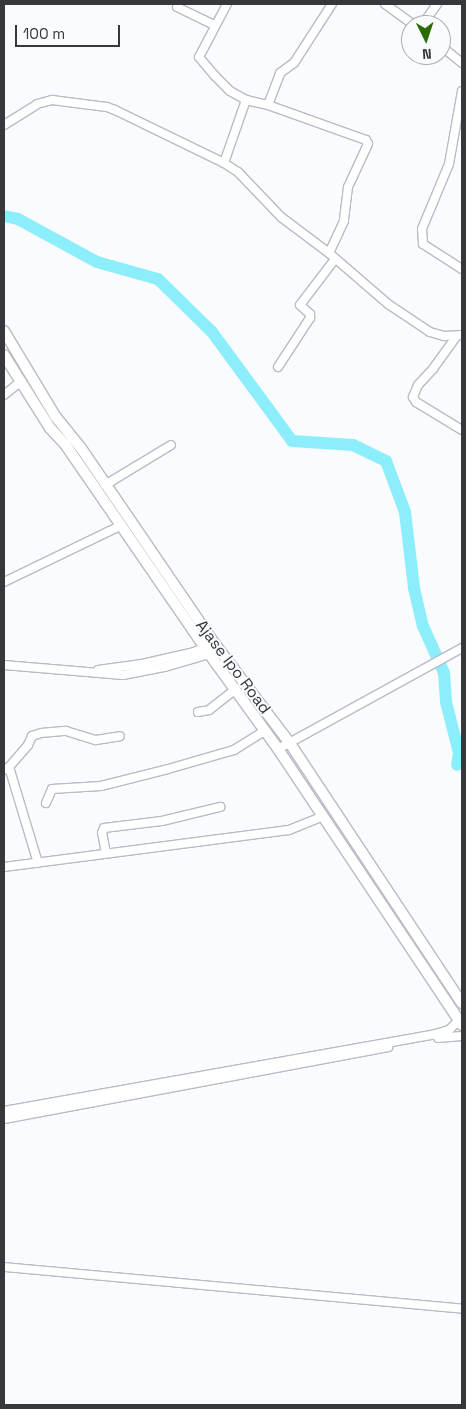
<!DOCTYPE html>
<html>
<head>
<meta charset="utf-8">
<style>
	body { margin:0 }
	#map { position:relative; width:466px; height:1409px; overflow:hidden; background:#fafbff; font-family:"Space Grotesk",sans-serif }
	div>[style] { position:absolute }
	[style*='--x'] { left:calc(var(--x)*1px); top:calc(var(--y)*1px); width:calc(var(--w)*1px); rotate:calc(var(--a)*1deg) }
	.river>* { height:12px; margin:-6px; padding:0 6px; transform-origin:6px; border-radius:6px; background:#8ceefa }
	.roads { filter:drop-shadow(1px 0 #b8bcc4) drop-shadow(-1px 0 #b8bcc4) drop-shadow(0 1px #b8bcc4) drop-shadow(0 -1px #b8bcc4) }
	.minor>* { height:8px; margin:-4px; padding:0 4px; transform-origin:4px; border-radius:4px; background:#fff }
	.highway>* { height:10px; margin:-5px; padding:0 5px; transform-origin:5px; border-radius:5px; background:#fff }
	span { translate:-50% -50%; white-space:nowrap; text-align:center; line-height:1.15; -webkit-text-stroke:4px #fafbff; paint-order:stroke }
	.street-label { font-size:16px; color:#36383b }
	.frame { position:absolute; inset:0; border:5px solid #36383b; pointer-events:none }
	.north { position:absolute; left:401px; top:15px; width:50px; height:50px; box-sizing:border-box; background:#fafbff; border:1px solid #acadb1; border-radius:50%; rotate:176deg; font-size:14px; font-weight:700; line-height:20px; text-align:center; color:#36383b }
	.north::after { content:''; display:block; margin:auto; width:18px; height:22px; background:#2a6c02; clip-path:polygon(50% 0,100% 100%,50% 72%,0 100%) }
	.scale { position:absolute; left:15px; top:25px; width:105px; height:22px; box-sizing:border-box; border:2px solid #36383b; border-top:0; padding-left:6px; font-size:15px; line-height:18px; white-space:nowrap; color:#36383b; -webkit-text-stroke:4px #fafbff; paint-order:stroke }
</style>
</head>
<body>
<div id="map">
	<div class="river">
		<div style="--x:4;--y:216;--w:14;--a:12"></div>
		<div style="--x:18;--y:219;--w:90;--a:28.6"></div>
		<div style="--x:97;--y:262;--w:63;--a:15.6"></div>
		<div style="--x:158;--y:279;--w:76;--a:44.5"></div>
		<div style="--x:212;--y:332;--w:135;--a:53.7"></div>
		<div style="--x:292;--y:441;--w:61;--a:3.8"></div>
		<div style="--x:353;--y:445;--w:37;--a:26"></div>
		<div style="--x:386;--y:461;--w:54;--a:69.6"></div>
		<div style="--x:405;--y:512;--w:77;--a:83.2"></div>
		<div style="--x:414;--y:588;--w:39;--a:77"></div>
		<div style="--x:423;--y:626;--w:51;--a:65.9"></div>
		<div style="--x:444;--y:673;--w:29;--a:86"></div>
		<div style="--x:446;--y:702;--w:53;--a:75.7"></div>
		<div style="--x:459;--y:753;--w:12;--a:99"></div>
	</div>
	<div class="roads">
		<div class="minor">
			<div style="--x:227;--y:4;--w:60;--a:117.8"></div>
			<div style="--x:199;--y:57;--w:25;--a:50"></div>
			<div style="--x:215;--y:76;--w:21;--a:45"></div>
			<div style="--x:230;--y:91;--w:18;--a:29"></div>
			<div style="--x:246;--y:100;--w:23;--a:13"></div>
			<div style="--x:268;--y:105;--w:104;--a:19.7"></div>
			<div style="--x:366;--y:140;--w:4;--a:63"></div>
			<div style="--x:368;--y:144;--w:47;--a:114.9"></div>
			<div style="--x:348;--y:187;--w:34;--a:97"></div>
			<div style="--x:344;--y:221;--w:35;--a:115"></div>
			<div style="--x:385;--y:4;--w:36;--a:36"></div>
			<div style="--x:177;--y:7;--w:41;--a:25.9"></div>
			<div style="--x:422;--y:25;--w:26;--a:-54"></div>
			<div style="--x:441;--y:46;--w:27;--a:39"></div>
			<div style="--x:462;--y:91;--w:74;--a:100.1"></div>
			<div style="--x:449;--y:164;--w:70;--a:112.6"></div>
			<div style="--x:422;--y:229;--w:15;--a:86"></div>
			<div style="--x:423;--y:244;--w:46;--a:32.7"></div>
			<div style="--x:268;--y:105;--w:34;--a:-69"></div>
			<div style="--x:280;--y:73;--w:17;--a:-36"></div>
			<div style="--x:294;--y:63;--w:70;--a:-57.2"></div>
			<div style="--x:4;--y:125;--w:39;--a:-32"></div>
			<div style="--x:37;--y:104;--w:16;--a:-15"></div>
			<div style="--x:52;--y:100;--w:55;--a:7.3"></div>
			<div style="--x:107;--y:107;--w:9;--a:21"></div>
			<div style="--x:115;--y:110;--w:121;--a:25.9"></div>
			<div style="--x:224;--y:163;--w:17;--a:33"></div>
			<div style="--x:238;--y:172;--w:62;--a:46.3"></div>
			<div style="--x:281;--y:217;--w:60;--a:36.9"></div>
			<div style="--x:329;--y:253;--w:78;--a:40.8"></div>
			<div style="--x:388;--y:304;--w:50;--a:33.7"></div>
			<div style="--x:430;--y:332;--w:15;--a:16"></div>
			<div style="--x:444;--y:336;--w:18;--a:-3"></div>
			<div style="--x:224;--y:163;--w:67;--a:-70.8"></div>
			<div style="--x:456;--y:337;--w:39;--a:126"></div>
			<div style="--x:433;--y:369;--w:22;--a:133"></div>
			<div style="--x:418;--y:385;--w:13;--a:113"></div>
			<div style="--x:413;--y:397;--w:6;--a:59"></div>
			<div style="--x:416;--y:402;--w:54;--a:31.3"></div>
			<div style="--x:278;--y:367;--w:59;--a:-56.9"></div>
			<div style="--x:310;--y:318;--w:4;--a:-90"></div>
			<div style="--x:310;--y:314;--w:13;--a:-138"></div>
			<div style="--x:300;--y:305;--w:58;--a:-52.7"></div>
			<div style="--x:4;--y:395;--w:21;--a:-39"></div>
			<div style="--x:105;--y:485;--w:77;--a:-31.2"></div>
			<div style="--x:4;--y:582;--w:129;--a:-25.8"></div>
			<div style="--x:4;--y:665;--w:119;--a:4.8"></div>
			<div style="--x:123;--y:675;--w:43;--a:-10.8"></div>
			<div style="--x:165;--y:667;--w:50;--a:-16.3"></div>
			<div style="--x:98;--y:670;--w:44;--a:-7.8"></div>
			<div style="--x:142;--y:664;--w:53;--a:-13"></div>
			<div style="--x:194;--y:652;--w:16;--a:-22"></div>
			<div style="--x:198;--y:712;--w:11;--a:-10"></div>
			<div style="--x:209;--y:710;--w:33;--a:-38"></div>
			<div style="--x:278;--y:749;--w:210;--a:-28.8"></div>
			<div style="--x:9;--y:767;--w:100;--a:73.2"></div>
			<div style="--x:4;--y:770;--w:6;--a:-31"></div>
			<div style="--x:9;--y:767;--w:29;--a:-49"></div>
			<div style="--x:28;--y:745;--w:10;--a:-66"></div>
			<div style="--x:32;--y:736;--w:9;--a:-18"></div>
			<div style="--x:41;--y:733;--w:25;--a:-5"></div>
			<div style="--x:66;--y:731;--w:31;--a:17"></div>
			<div style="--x:96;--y:740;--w:24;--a:-9"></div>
			<div style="--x:46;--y:803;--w:15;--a:-67"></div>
			<div style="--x:52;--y:789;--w:49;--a:-3.5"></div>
			<div style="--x:101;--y:786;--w:69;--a:-14.2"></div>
			<div style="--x:168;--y:769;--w:69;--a:-16.1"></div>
			<div style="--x:234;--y:750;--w:36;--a:-32"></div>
			<div style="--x:106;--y:853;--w:20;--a:-101"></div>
			<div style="--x:102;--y:833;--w:5;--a:-68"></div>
			<div style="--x:104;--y:828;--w:58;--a:-6.9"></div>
			<div style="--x:162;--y:821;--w:60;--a:-13.6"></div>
			<div style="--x:4;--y:867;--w:287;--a:-7.4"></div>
			<div style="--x:289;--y:830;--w:37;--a:-22"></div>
			<div style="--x:438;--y:1038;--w:24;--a:-5"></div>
			<div style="--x:4;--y:1111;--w:438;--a:-10.1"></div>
			<div style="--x:435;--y:1034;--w:15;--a:-16"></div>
			<div style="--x:449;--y:1030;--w:14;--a:-45"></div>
			<div style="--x:4;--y:1119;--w:391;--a:-10.6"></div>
			<div style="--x:4;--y:1267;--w:460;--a:5.2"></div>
		</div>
		<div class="highway">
			<div style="--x:4;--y:331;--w:99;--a:59"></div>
			<div style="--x:55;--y:416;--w:41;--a:50.9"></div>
			<div style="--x:81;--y:448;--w:236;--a:55.7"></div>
			<div style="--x:214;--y:643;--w:124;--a:52.9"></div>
			<div style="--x:289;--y:742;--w:313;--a:56.5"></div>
			<div style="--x:4;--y:355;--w:86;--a:57.8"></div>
			<div style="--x:50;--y:428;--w:22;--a:47"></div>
			<div style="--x:65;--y:444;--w:247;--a:55.5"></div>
			<div style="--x:205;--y:648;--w:125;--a:54.1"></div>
			<div style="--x:278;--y:749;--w:332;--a:56.3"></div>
		</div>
	</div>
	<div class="street-label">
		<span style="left:233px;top:667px;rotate:53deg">Ajase Ipo Road</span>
	</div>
	<div class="frame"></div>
	<div class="north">N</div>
	<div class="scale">100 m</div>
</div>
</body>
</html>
